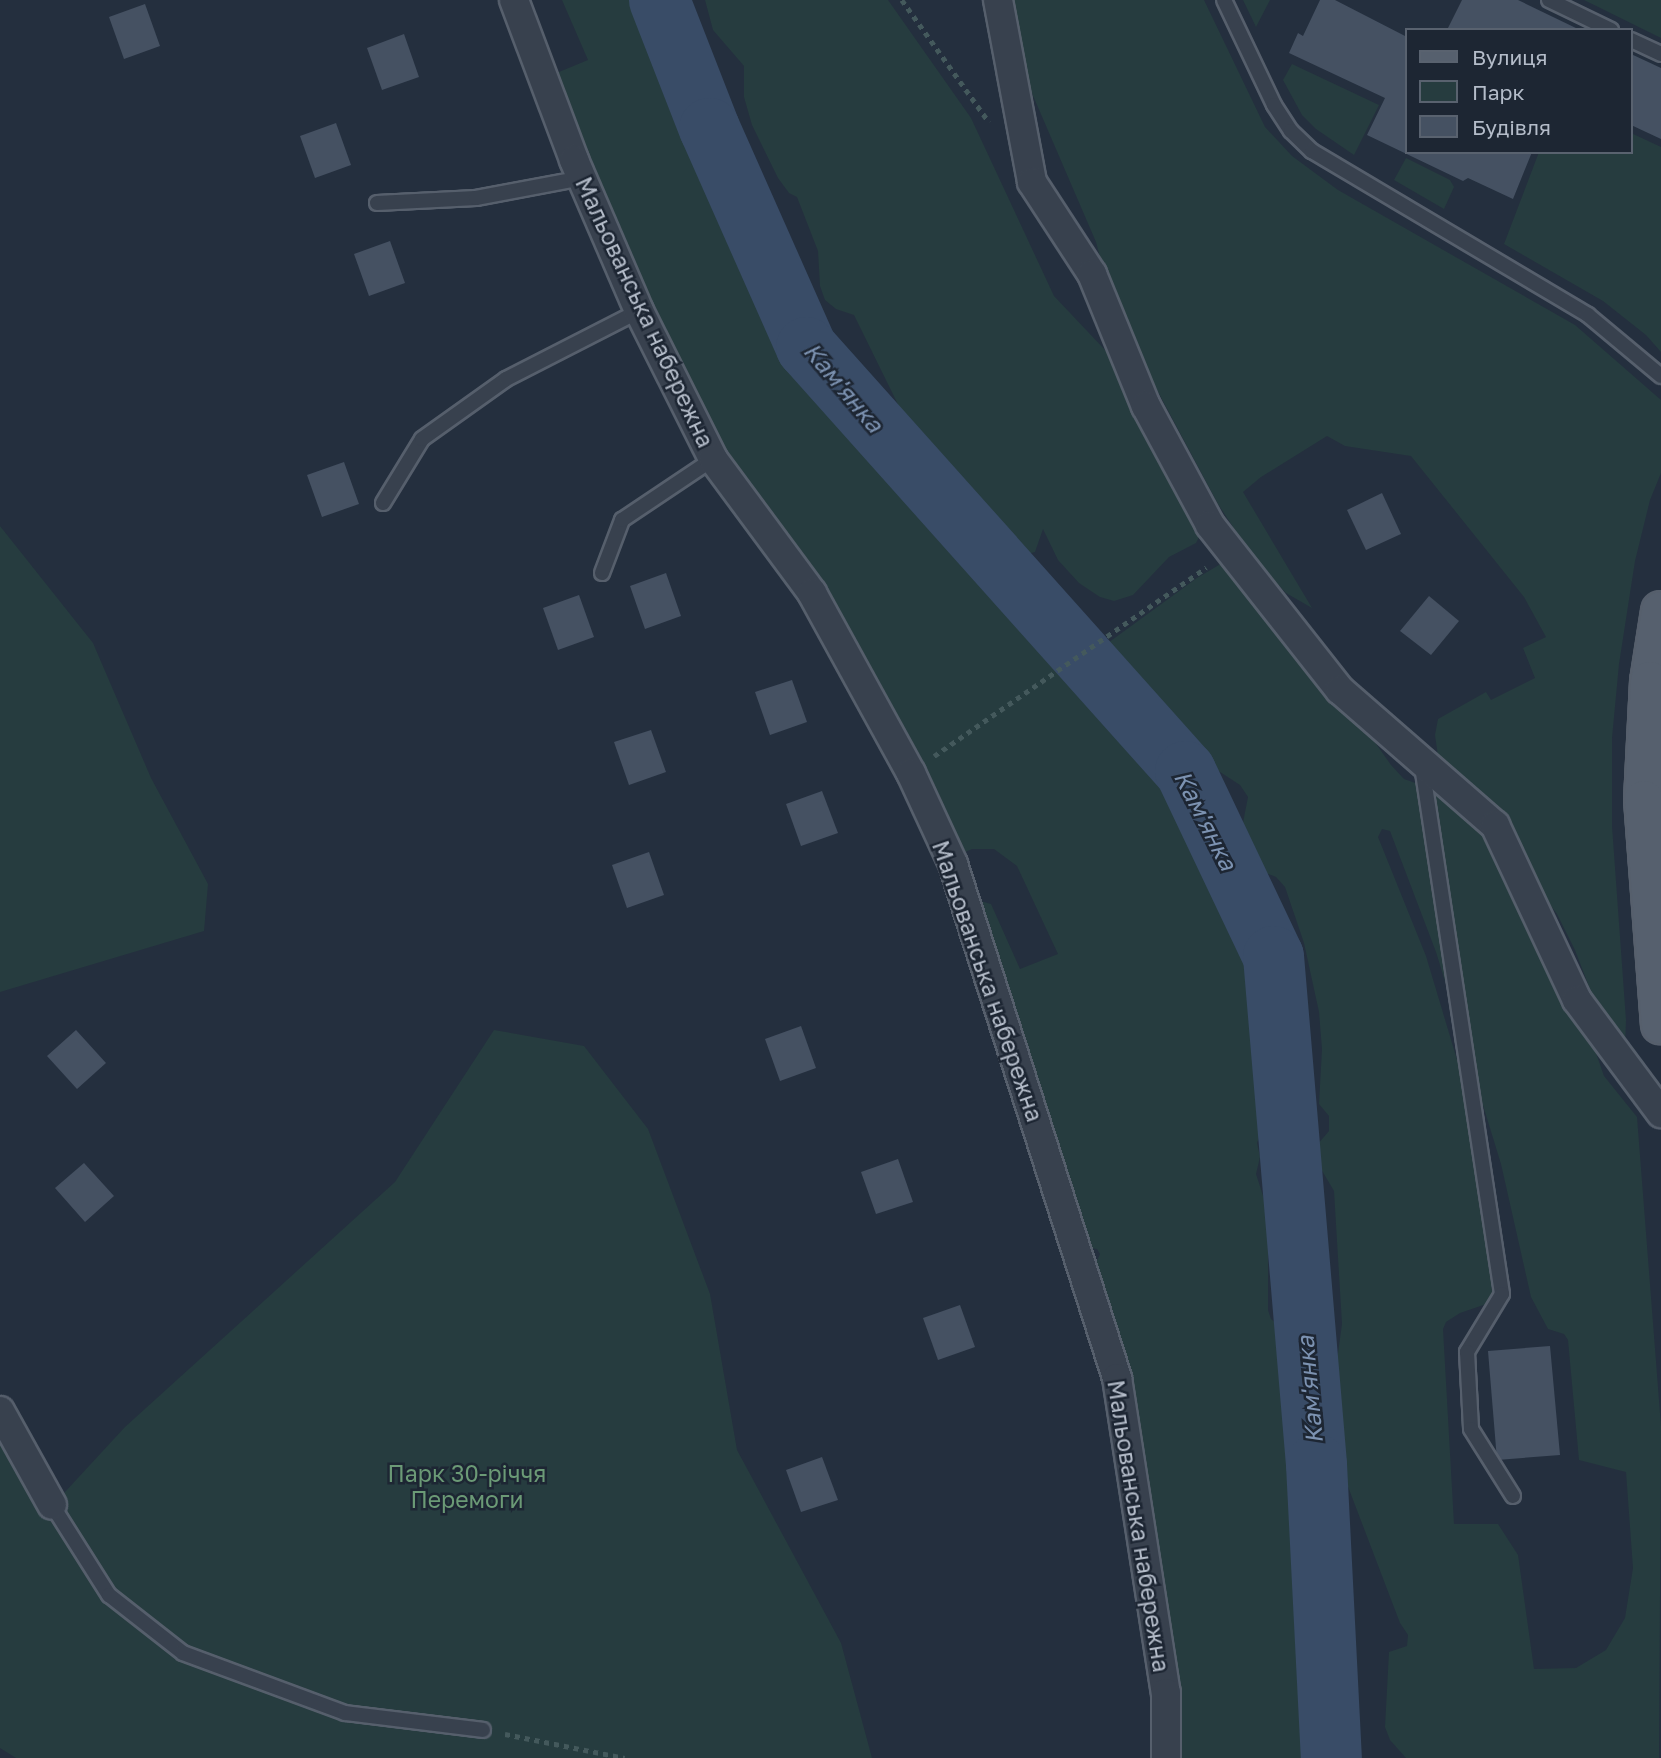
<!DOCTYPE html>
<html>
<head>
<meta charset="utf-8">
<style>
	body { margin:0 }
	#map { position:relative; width:1661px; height:1758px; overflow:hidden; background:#242f3e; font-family:"Golos Text",sans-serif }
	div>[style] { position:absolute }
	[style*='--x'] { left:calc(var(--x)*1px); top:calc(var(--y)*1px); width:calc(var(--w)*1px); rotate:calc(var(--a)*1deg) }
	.green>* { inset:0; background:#263c3f }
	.river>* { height:61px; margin:-30.5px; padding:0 30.5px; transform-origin:30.5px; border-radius:30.5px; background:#394c67 }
	.building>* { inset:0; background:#455162 }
	.path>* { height:4.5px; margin-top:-2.25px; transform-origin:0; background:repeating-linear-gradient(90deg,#44595c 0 5px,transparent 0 10px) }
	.roads { filter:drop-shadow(2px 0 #565f6c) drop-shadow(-2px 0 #565f6c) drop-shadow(0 2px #565f6c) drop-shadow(0 -2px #565f6c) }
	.service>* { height:14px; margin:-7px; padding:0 7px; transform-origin:7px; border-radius:7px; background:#38414e }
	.minor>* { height:28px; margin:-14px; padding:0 14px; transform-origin:14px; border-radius:14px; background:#38414e }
	.primary>* { height:38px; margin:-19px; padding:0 19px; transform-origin:19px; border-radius:19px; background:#56606e }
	span { translate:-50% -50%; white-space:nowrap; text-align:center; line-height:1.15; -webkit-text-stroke:5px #1d2633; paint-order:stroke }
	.street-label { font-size:23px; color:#b4bcc9 }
	.park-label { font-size:23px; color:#6b9a76 }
	.water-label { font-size:24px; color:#7c92b1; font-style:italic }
	.legend { position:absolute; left:1405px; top:28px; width:228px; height:126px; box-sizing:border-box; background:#1d2633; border:2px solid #59626f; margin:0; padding:9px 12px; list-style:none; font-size:21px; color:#b4bcc9 }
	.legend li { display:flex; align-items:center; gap:14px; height:35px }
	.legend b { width:35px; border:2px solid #59626f }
</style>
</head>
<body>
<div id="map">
	<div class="green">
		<div style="clip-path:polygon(562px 0,636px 0,664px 36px,693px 109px,686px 122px,726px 234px,741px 269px,771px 319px,833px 403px,885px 449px,910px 486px,926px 503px,959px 519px,985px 550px,997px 556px,1015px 583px,1051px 624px,1067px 627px,1073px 635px,1085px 680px,1094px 696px,1111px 717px,1139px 740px,1185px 804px,1218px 859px,1239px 909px,1257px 938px,1265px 982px,1265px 1003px,1259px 1016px,1259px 1049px,1269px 1089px,1268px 1114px,1257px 1143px,1260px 1157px,1256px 1174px,1266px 1205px,1268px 1230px,1268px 1310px,1271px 1319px,1290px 1336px,1292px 1347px,1290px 1390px,1299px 1449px,1304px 1572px,1307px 1583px,1300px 1598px,1302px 1634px,1319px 1677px,1320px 1735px,1328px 1758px,1173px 1758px,1092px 1272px,1100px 1254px,1097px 1249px,1090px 1248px,977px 900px,991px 904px,1020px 969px,1058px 954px,1017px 866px,994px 849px,972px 849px,961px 854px,665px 346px,542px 79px,588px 60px)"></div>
		<div style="clip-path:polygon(705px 0,888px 0,971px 118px,1054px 296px,1106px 351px,1165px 472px,1196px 522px,1200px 535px,1196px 543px,1169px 557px,1133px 595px,1114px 601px,1100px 597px,1079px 583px,1058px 560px,1043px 529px,1035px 552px,1028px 554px,1018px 545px,989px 509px,950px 484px,914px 437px,854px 315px,836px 309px,825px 300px,820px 286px,818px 251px,797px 197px,789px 193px,778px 178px,752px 125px,744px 97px,744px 66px,713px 30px)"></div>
		<div style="clip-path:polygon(1000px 0,1204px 0,1265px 127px,1292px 156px,1338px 190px,1575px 325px,1661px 400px,1661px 473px,1650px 500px,1635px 561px,1619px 664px,1612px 738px,1612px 826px,1626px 1020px,1625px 1048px,1606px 1031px,1575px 950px,1557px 914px,1438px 756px,1435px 735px,1438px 719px,1486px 692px,1491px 700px,1535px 678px,1523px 648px,1546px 637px,1524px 597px,1411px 456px,1345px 446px,1327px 436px,1261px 477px,1243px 492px,1312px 608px,1286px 593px,1254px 559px,1218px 504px,1133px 345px,1107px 283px,1096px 242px,1028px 84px)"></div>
		<div style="clip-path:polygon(1243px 0,1270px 0,1256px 27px)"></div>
		<div style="clip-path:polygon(1584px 0,1661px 0,1661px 38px)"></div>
		<div style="clip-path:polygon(1292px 64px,1379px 105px,1354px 155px,1316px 129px,1302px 115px,1283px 80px)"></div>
		<div style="clip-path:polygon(1631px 133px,1661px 147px,1661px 352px,1646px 335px,1603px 301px,1504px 244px,1539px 152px,1631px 152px)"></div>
		<div style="clip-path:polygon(1406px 158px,1450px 180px,1454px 187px,1444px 209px,1394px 180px)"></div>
		<div style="clip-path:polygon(0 526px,93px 643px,151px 778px,208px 884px,204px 931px,0 992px)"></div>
		<div style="clip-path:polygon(evenodd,1229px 559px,1357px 717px,1391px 765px,1404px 779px,1441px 792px,1476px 824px,1516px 876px,1581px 1010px,1604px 1076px,1637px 1117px,1661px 1426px,1659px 1758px,1406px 1758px,1390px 1740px,1385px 1727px,1389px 1652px,1407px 1646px,1408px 1635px,1400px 1623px,1347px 1484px,1334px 1382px,1342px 1324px,1334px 1191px,1311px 1152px,1329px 1131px,1329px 1116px,1319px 1104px,1322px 1049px,1319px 1012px,1304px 943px,1285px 887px,1276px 877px,1266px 873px,1242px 828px,1248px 797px,1240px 785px,1194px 755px,1179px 733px,1147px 705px,1101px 648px,1197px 578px,1229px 559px,1382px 829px,1390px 831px,1436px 952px,1501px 1164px,1531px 1297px,1548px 1329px,1564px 1334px,1568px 1340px,1579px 1460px,1626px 1472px,1633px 1568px,1625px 1618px,1606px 1650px,1576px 1668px,1534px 1669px,1518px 1555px,1498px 1524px,1454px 1524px,1443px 1329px,1446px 1322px,1460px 1313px,1495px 1301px,1502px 1268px,1467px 1093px,1426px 956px,1378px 837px,1382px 829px)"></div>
		<div style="clip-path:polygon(494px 1030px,584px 1046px,648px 1129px,710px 1294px,737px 1450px,841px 1643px,872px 1758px,16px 1758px,0 1748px,0 1411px,53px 1505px,125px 1427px,395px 1182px)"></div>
	</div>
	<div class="river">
		<div style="--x:659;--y:0;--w:137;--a:68.7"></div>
		<div style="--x:709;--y:128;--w:240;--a:66.1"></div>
		<div style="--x:806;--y:347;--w:569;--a:48.21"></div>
		<div style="--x:1185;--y:771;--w:205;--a:64.6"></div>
		<div style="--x:1273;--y:956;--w:510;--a:85.16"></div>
		<div style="--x:1316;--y:1464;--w:294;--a:87.1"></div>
	</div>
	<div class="building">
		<div style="clip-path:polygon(1320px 0,1335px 0,1407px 37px,1407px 152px,1532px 152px,1513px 199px,1468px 178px,1463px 181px,1367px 135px,1385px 98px,1289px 53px,1298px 33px,1303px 36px)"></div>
		<div style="clip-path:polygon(1462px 0,1518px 0,1580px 30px,1447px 30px)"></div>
		<div style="clip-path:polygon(145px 4px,160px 46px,124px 59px,109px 17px)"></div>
		<div style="clip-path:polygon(404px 34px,419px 77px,382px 90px,367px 48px)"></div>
		<div style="clip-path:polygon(1631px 54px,1661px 68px,1661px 139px,1631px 125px)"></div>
		<div style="clip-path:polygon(336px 123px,351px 165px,315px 178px,300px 136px)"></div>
		<div style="clip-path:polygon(390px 241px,405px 283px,369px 296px,354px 254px)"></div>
		<div style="clip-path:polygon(344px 462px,359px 504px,322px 517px,307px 475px)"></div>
		<div style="clip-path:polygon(1382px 493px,1401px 534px,1366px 550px,1347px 510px)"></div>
		<div style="clip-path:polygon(666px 573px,681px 616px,645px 629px,630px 586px)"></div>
		<div style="clip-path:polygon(579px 595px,594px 637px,558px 650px,543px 608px)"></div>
		<div style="clip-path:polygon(1429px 596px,1459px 621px,1431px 655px,1400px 631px)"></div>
		<div style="clip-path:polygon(792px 680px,807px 722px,770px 735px,755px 692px)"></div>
		<div style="clip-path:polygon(651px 730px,666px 772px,629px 785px,614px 742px)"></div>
		<div style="clip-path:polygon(822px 791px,838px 833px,801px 846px,786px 804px)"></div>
		<div style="clip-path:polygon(649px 852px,664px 895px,627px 908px,612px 865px)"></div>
		<div style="clip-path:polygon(801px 1026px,816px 1068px,780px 1081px,765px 1039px)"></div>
		<div style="clip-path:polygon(76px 1030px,106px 1063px,77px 1089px,47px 1056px)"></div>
		<div style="clip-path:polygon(898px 1159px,913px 1202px,876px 1214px,861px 1172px)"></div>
		<div style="clip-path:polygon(84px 1163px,114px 1196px,85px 1222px,55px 1188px)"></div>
		<div style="clip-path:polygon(960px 1305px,975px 1347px,938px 1360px,923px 1318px)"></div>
		<div style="clip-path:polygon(1550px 1346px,1560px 1455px,1497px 1460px,1488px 1351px)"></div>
		<div style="clip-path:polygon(822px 1457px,838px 1500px,801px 1512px,786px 1470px)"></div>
	</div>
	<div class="path">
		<div style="--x:902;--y:0;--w:150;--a:54.5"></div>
		<div style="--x:934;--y:756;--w:331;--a:-34.7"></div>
		<div style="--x:505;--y:1734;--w:122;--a:11.3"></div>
	</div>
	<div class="roads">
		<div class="service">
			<div style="--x:1224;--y:0;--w:116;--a:64.5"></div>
			<div style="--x:1274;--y:105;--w:31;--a:57"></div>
			<div style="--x:1291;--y:131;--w:29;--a:44"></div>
			<div style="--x:1312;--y:151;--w:321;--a:30.7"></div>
			<div style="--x:1588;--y:315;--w:95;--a:39.9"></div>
			<div style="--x:1549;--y:0;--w:69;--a:25.8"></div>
			<div style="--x:1631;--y:40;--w:33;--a:25"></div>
			<div style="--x:377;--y:203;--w:99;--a:-2.9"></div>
			<div style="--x:476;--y:198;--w:109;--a:-10.6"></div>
			<div style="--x:383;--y:503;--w:75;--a:-58.6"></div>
			<div style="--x:422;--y:439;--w:103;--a:-35.5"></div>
			<div style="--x:506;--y:379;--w:149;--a:-27.1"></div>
			<div style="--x:602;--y:573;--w:57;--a:-69.3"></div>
			<div style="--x:622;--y:520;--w:110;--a:-33.8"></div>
			<div style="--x:1422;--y:766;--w:534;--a:81.38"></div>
			<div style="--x:1502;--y:1294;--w:68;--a:121.1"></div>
			<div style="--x:1467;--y:1352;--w:77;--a:87"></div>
			<div style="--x:1471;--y:1429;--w:79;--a:57.9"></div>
			<div style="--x:52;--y:1505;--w:107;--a:57.7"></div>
			<div style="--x:109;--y:1595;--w:94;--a:38.1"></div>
			<div style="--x:183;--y:1653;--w:173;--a:20.3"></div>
			<div style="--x:345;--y:1713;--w:139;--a:7"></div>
		</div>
		<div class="minor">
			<div style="--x:514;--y:0;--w:171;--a:69.4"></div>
			<div style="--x:574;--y:160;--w:164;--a:66.7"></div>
			<div style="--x:639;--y:311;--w:165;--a:63.4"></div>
			<div style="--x:713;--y:459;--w:167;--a:53.5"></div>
			<div style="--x:812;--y:593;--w:205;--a:61.2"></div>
			<div style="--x:911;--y:773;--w:100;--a:65.2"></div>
			<div style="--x:953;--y:864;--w:540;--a:72.3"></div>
			<div style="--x:1117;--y:1378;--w:319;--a:81.2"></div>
			<div style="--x:1166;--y:1693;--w:65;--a:90"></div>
			<div style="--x:998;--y:0;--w:185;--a:79.4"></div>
			<div style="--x:1032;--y:182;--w:110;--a:56.9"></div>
			<div style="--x:1092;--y:274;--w:143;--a:67.8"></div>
			<div style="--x:1146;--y:406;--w:135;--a:61.7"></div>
			<div style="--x:1210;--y:525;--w:210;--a:51.8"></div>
			<div style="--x:1340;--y:690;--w:206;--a:41.1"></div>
			<div style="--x:1495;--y:825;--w:193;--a:64.9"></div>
			<div style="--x:1577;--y:1000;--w:141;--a:53.4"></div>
			<div style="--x:0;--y:1411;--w:107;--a:61"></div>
		</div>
		<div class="primary">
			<div style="--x:1661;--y:611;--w:71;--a:98.9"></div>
			<div style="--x:1650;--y:681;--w:119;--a:92.9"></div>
			<div style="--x:1644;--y:800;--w:225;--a:85.7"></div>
		</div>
	</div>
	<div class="street-label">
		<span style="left:645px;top:312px;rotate:65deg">Мальованська набережна</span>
		<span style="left:988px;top:981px;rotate:71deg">Мальованська набережна</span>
		<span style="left:1139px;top:1526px;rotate:81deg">Мальованська набережна</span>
	</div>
	<div class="park-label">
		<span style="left:467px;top:1486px">Парк 30-річчя<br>Перемоги</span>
	</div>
	<div class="water-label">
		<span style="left:844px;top:387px;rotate:50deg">Кам'янка</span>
		<span style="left:1206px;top:820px;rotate:63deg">Кам'янка</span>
		<span style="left:1309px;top:1390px;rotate:-95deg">Кам'янка</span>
	</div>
	<ul class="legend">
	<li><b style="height:9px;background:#56606e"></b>Вулиця</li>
	<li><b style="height:19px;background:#263c3f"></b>Парк</li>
	<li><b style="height:19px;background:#455162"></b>Будівля</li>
	</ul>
</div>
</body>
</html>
